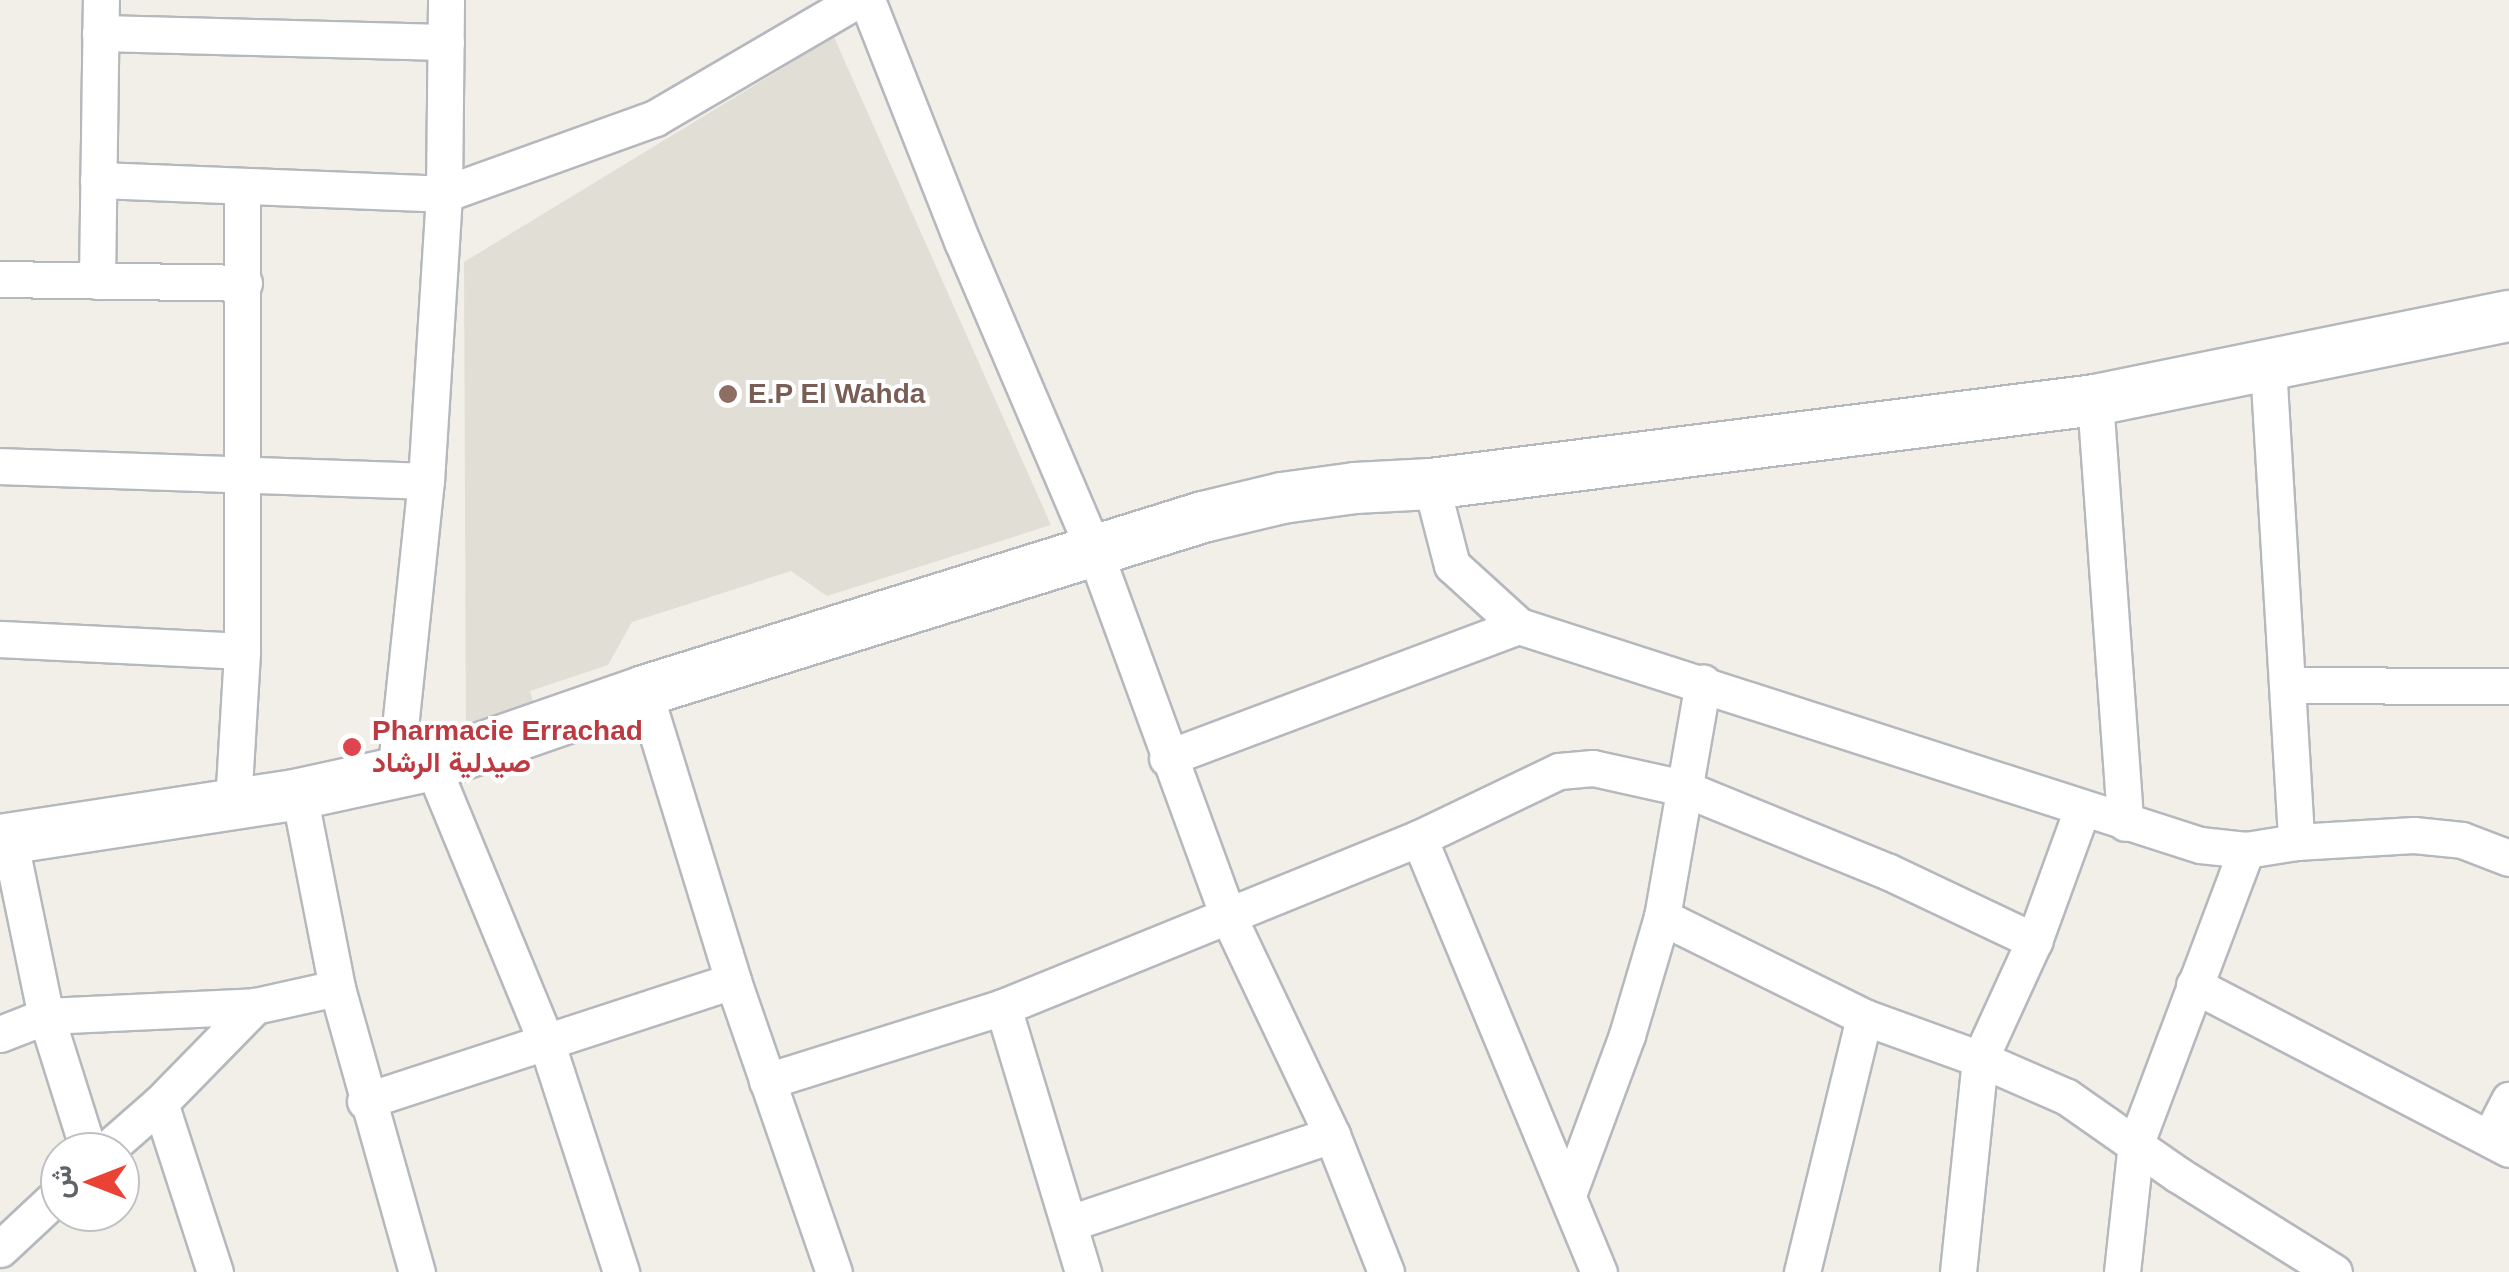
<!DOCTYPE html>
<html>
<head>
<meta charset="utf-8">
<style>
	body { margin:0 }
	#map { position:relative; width:2509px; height:1272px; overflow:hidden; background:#f1efe8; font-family:Arial,Vazirmatn,sans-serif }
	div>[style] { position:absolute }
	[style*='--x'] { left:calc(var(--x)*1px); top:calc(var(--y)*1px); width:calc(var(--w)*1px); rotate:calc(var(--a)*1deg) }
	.education>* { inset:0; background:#e1ded6 }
	.roads { filter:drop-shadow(2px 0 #b5b8bc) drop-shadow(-2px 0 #b5b8bc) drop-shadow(0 2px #b5b8bc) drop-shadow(0 -2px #b5b8bc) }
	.minor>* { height:35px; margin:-17.5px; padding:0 17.5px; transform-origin:17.5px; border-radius:17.5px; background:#fff }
	.secondary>* { height:50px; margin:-25px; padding:0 25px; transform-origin:25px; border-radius:25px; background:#fff }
	.dots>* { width:28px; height:28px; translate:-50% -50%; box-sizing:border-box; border:5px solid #fff; border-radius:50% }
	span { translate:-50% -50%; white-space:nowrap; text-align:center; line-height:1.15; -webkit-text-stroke:8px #fff; paint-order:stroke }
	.education-label { font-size:28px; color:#785e54; font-weight:700 }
	.left { translate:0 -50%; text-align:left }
	.health-label { font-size:28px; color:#be3a42; font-weight:700 }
	.north { position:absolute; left:40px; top:1132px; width:100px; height:100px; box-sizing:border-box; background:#fff; border:2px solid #bfc1c3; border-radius:50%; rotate:270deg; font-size:28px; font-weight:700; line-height:40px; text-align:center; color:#5f6368 }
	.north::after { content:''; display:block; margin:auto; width:35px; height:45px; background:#ea4335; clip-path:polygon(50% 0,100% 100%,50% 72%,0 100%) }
</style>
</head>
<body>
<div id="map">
	<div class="education">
		<div style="clip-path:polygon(834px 37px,1051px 525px,827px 596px,791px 571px,632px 622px,608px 665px,530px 691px,536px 712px,466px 739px,464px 262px)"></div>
	</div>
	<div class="roads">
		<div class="minor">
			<div style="--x:867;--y:0;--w:259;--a:68.5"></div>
			<div style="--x:962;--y:241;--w:336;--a:66.9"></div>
			<div style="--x:1094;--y:550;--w:392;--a:69.9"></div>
			<div style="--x:1229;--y:918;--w:240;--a:64.6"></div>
			<div style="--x:1332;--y:1135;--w:147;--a:68.5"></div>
			<div style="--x:100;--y:33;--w:346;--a:1.5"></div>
			<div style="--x:98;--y:180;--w:346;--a:2.3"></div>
			<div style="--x:444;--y:194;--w:224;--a:-19.8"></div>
			<div style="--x:655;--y:118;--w:234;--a:-30.3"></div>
			<div style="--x:0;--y:279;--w:244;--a:0.9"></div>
			<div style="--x:97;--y:281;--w:281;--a:-89.2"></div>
			<div style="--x:2268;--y:366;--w:477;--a:86.6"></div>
			<div style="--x:2095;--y:400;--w:424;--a:85.9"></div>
			<div style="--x:0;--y:466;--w:426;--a:2"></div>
			<div style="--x:1431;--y:484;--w:84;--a:75.5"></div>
			<div style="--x:1452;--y:565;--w:91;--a:42.3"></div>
			<div style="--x:1519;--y:626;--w:715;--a:17.83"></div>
			<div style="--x:2200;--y:845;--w:46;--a:6.2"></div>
			<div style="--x:2246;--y:850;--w:51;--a:-9.1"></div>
			<div style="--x:2296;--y:842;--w:118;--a:-3.4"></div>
			<div style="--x:2414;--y:835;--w:48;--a:5.9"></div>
			<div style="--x:2462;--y:840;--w:50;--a:21"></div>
			<div style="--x:0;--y:639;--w:242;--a:2.8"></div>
			<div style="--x:2288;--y:685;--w:221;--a:0.3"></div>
			<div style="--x:644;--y:691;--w:303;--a:72.9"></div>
			<div style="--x:733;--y:981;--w:308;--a:70.9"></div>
			<div style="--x:1167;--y:758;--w:376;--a:-20.6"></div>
			<div style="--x:432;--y:765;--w:302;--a:67.6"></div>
			<div style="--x:547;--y:1044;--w:240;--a:72"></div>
			<div style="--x:395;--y:775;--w:296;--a:-84"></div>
			<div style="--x:426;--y:481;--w:288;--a:-86.4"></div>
			<div style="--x:444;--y:194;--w:194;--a:-89.4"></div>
			<div style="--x:299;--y:794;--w:198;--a:78.9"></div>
			<div style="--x:337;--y:988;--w:295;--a:74.3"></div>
			<div style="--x:233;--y:804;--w:153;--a:-86.6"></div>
			<div style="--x:242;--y:651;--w:465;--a:-90"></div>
			<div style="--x:9;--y:838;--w:182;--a:78.3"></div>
			<div style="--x:46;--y:1016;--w:143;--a:72.5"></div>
			<div style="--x:1419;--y:838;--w:470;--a:67.5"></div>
			<div style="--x:1662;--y:917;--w:225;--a:26.3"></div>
			<div style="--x:1864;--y:1017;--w:123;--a:19.9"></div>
			<div style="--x:1980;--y:1059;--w:95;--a:23.6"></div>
			<div style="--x:2067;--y:1097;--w:134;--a:35"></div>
			<div style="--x:2177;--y:1174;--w:185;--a:32"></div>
			<div style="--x:2194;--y:985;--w:355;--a:27.5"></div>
			<div style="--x:1003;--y:1007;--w:277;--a:73.2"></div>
			<div style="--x:0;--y:1034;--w:49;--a:-21.4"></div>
			<div style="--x:46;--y:1016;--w:209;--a:-2.7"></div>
			<div style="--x:255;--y:1006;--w:84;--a:-12.4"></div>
			<div style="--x:767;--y:1081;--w:247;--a:-17.4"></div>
			<div style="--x:1003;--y:1007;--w:449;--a:-22.1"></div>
			<div style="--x:1419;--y:838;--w:155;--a:-25.6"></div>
			<div style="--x:1559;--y:771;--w:34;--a:-5"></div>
			<div style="--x:1593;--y:768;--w:92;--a:12.5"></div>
			<div style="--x:1683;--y:788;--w:222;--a:22.2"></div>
			<div style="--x:1889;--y:872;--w:161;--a:25.4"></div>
			<div style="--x:365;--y:1101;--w:387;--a:-18.1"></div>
			<div style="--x:160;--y:1103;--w:178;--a:72"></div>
			<div style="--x:2490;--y:1137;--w:42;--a:-62.8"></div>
			<div style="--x:104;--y:1152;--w:74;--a:-41.2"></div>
			<div style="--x:160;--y:1103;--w:136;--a:-45.6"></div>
			<div style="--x:1569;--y:1192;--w:167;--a:-69.7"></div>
			<div style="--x:1627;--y:1035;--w:123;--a:-73.5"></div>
			<div style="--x:1662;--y:917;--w:238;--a:-80.1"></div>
			<div style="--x:1070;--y:1223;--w:276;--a:-18.6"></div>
			<div style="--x:0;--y:1249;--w:82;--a:-43"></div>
			<div style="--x:1802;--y:1272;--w:262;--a:-76.3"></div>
			<div style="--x:1958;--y:1272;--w:214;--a:-84.1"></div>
			<div style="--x:1980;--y:1059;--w:130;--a:-65.4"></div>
			<div style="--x:2034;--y:941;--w:140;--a:-70"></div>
			<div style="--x:2122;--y:1272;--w:130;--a:-83.8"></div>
			<div style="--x:2136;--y:1143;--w:313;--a:-69.4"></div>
		</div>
		<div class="secondary">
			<div style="--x:0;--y:840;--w:303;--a:-8.7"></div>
			<div style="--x:299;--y:794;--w:136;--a:-12.3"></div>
			<div style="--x:432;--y:765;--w:225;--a:-19.2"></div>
			<div style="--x:644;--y:691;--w:585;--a:-17.29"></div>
			<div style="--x:1203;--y:517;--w:81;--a:-13.5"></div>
			<div style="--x:1282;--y:498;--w:74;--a:-7.8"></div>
			<div style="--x:1355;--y:488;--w:76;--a:-3"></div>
			<div style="--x:1431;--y:484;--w:669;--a:-7.21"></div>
			<div style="--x:2095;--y:400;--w:422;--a:-11.5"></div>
		</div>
	</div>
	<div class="dots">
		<div style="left:728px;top:394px;background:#8d6e63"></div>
		<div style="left:352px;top:747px;background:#e0444e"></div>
	</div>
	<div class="education-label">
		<span class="left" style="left:748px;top:394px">E.P El Wahda</span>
	</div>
	<div class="health-label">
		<span class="left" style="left:372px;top:747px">Pharmacie Errachad<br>صيدلية الرشاد</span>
	</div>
	<div class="north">ش</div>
</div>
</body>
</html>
